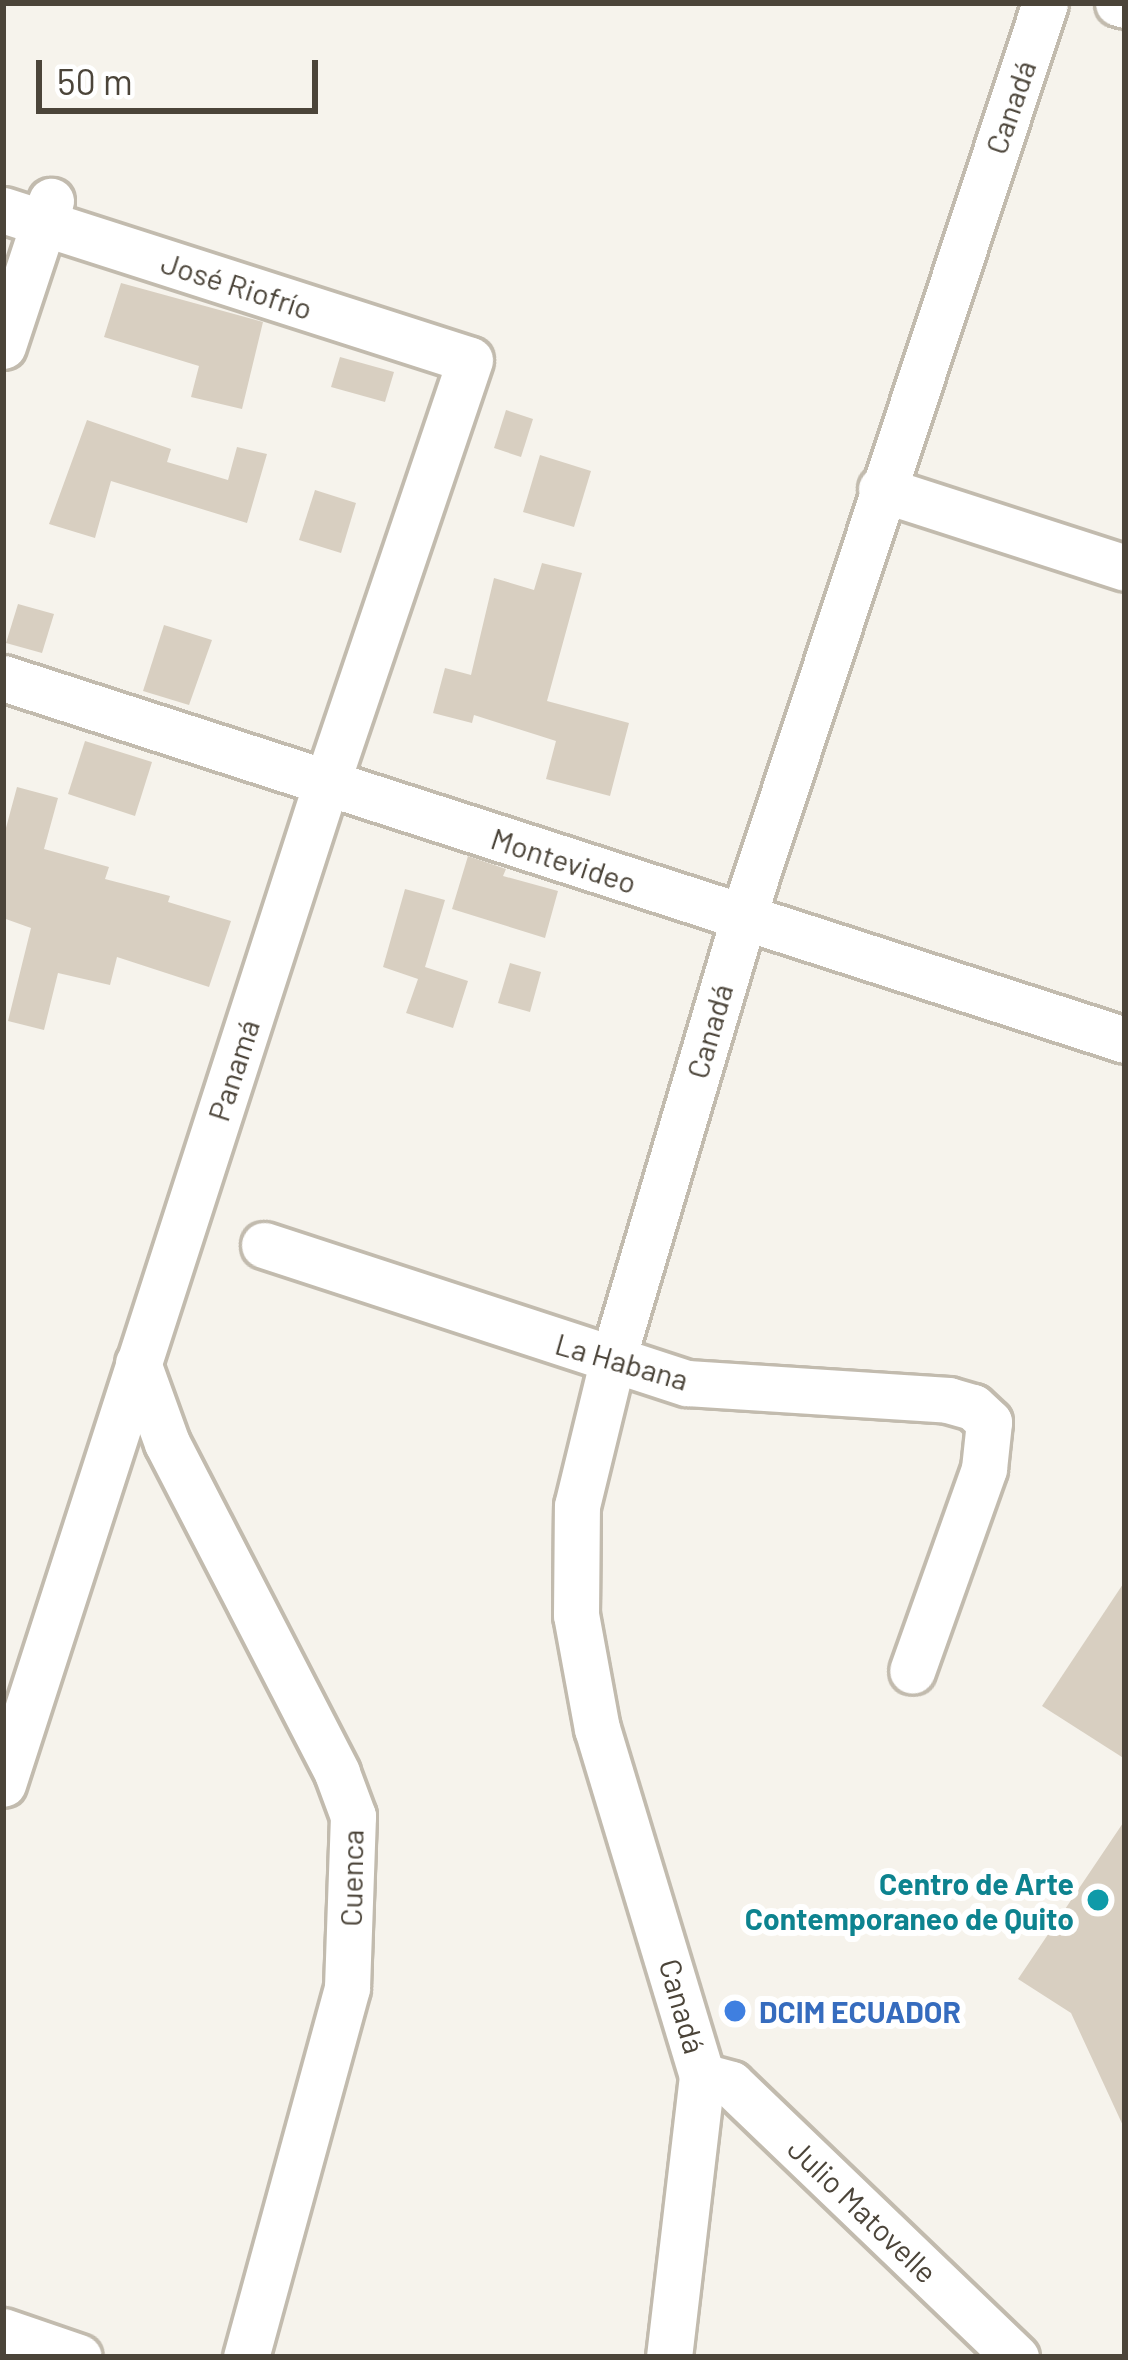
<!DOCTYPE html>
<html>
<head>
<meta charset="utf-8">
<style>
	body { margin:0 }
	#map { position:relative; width:1128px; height:2360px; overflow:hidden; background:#f6f3ec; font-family:Barlow,sans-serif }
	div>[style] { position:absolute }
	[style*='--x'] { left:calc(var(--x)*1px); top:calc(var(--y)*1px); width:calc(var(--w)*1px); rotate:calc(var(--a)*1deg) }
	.building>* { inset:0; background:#d8cfc1 }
	.roads { filter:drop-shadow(3px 0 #c2bbae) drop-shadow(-3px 0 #c2bbae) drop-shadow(0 3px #c2bbae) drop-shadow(0 -3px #c2bbae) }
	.minor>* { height:45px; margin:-22.5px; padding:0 22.5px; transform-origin:22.5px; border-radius:22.5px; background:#fff }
	.dots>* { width:33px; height:33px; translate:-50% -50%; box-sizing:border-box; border:6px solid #fff; border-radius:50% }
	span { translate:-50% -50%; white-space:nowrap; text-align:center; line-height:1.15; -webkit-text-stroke:12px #fff; paint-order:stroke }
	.street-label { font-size:30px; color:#4b4439 }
	.culture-label { font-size:30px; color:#0d838f; font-weight:700 }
	.right { translate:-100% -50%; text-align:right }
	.shop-label { font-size:30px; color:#366cbe; font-weight:700 }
	.left { translate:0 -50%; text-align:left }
	.frame { position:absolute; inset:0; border:6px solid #4b4439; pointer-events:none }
	.scale { position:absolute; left:36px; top:60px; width:282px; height:54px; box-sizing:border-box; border:6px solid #4b4439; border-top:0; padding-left:15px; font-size:36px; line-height:42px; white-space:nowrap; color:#4b4439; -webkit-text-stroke:9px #fff; paint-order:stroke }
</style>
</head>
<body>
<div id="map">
	<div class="building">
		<div style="clip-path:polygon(121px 283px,263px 322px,242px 409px,191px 397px,199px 366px,104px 337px)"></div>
		<div style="clip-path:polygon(340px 357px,394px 372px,385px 402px,331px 387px)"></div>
		<div style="clip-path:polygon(506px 410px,533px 419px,521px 457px,494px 448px)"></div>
		<div style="clip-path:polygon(87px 420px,171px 449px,167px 462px,228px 480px,237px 447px,267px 454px,247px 523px,111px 481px,95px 538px,49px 524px)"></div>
		<div style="clip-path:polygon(540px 455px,591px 471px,574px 527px,523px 512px)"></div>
		<div style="clip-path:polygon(315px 490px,356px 503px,341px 553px,299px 540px)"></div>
		<div style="clip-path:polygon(542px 563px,582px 573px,547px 701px,629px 723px,610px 796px,546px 779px,556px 741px,474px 715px,472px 723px,433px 713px,445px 668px,471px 675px,494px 578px,534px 590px)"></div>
		<div style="clip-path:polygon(18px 604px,54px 614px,42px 653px,6px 643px)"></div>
		<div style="clip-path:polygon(164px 625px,212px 640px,189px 705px,143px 691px)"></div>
		<div style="clip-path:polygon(85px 741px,152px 762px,135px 816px,68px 794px)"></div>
		<div style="clip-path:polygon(17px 787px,58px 798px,44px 849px,109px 867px,105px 879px,170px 896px,168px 902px,231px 921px,209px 987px,117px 957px,110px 985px,58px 973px,44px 1030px,8px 1021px,31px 928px,3px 918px,3px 839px)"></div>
		<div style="clip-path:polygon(468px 856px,506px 869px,503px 876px,558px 891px,545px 938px,452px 909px)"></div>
		<div style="clip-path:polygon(405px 889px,445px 900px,425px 967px,468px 981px,453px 1028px,406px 1013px,418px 979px,383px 967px)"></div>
		<div style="clip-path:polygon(510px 963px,541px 972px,530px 1012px,498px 1003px)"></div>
		<div style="clip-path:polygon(1125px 1581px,1125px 1759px,1042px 1706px)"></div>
		<div style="clip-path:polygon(1125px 1820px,1125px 2130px,1071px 2013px,1018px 1979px)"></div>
	</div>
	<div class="roads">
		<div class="minor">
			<div style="--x:1118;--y:3;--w:7;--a:16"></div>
			<div style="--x:3;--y:210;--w:490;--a:17.8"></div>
			<div style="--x:470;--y:360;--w:460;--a:108.7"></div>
			<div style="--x:322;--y:796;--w:1038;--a:107.89"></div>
			<div style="--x:3;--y:346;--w:153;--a:-71.7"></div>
			<div style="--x:881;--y:489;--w:256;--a:17.9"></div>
			<div style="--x:3;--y:678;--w:1179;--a:17.88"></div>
			<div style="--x:264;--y:1245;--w:445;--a:18.1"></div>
			<div style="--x:687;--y:1383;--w:262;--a:3.7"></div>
			<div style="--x:948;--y:1400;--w:26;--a:16"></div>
			<div style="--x:973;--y:1407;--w:22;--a:43"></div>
			<div style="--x:989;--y:1422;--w:47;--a:96.1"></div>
			<div style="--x:984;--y:1469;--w:214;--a:109.6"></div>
			<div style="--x:138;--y:1363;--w:85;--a:70.1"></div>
			<div style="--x:167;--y:1443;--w:371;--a:62.7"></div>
			<div style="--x:337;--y:1773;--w:46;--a:69.6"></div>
			<div style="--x:353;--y:1816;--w:172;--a:92"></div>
			<div style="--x:347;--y:1988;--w:383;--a:105.3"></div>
			<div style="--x:702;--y:2076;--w:30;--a:15"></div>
			<div style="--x:731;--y:2084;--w:395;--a:43.8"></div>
			<div style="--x:3;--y:2331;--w:80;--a:18.9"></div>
			<div style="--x:669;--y:2357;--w:283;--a:-83.3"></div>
			<div style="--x:702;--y:2076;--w:363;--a:-106.8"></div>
			<div style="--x:597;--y:1729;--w:116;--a:-100.4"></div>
			<div style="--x:576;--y:1615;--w:109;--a:-89.5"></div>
			<div style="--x:577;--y:1506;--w:148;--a:-76.3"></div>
			<div style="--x:612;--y:1362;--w:490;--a:-73.5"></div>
			<div style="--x:751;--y:892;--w:936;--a:-71.7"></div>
		</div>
	</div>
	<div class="dots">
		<div style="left:1098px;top:1900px;background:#0f9aa8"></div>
		<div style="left:735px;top:2011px;background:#3f7fe0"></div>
	</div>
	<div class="street-label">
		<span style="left:1010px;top:107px;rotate:-71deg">Canadá</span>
		<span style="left:237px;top:285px;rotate:18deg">José Riofrío</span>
		<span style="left:564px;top:860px;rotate:18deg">Montevideo</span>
		<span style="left:709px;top:1031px;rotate:-74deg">Canadá</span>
		<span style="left:233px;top:1070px;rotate:-72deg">Panamá</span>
		<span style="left:622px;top:1361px;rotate:16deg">La Habana</span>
		<span style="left:351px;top:1878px;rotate:-89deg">Cuenca</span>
		<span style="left:683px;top:2006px;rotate:74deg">Canadá</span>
		<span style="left:863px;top:2210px;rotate:44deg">Julio Matovelle</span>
	</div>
	<div class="culture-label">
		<span class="right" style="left:1074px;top:1900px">Centro de Arte<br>Contemporaneo de Quito</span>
	</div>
	<div class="shop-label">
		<span class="left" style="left:759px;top:2011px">DCIM ECUADOR</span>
	</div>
	<div class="frame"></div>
	<div class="scale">50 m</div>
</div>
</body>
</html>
